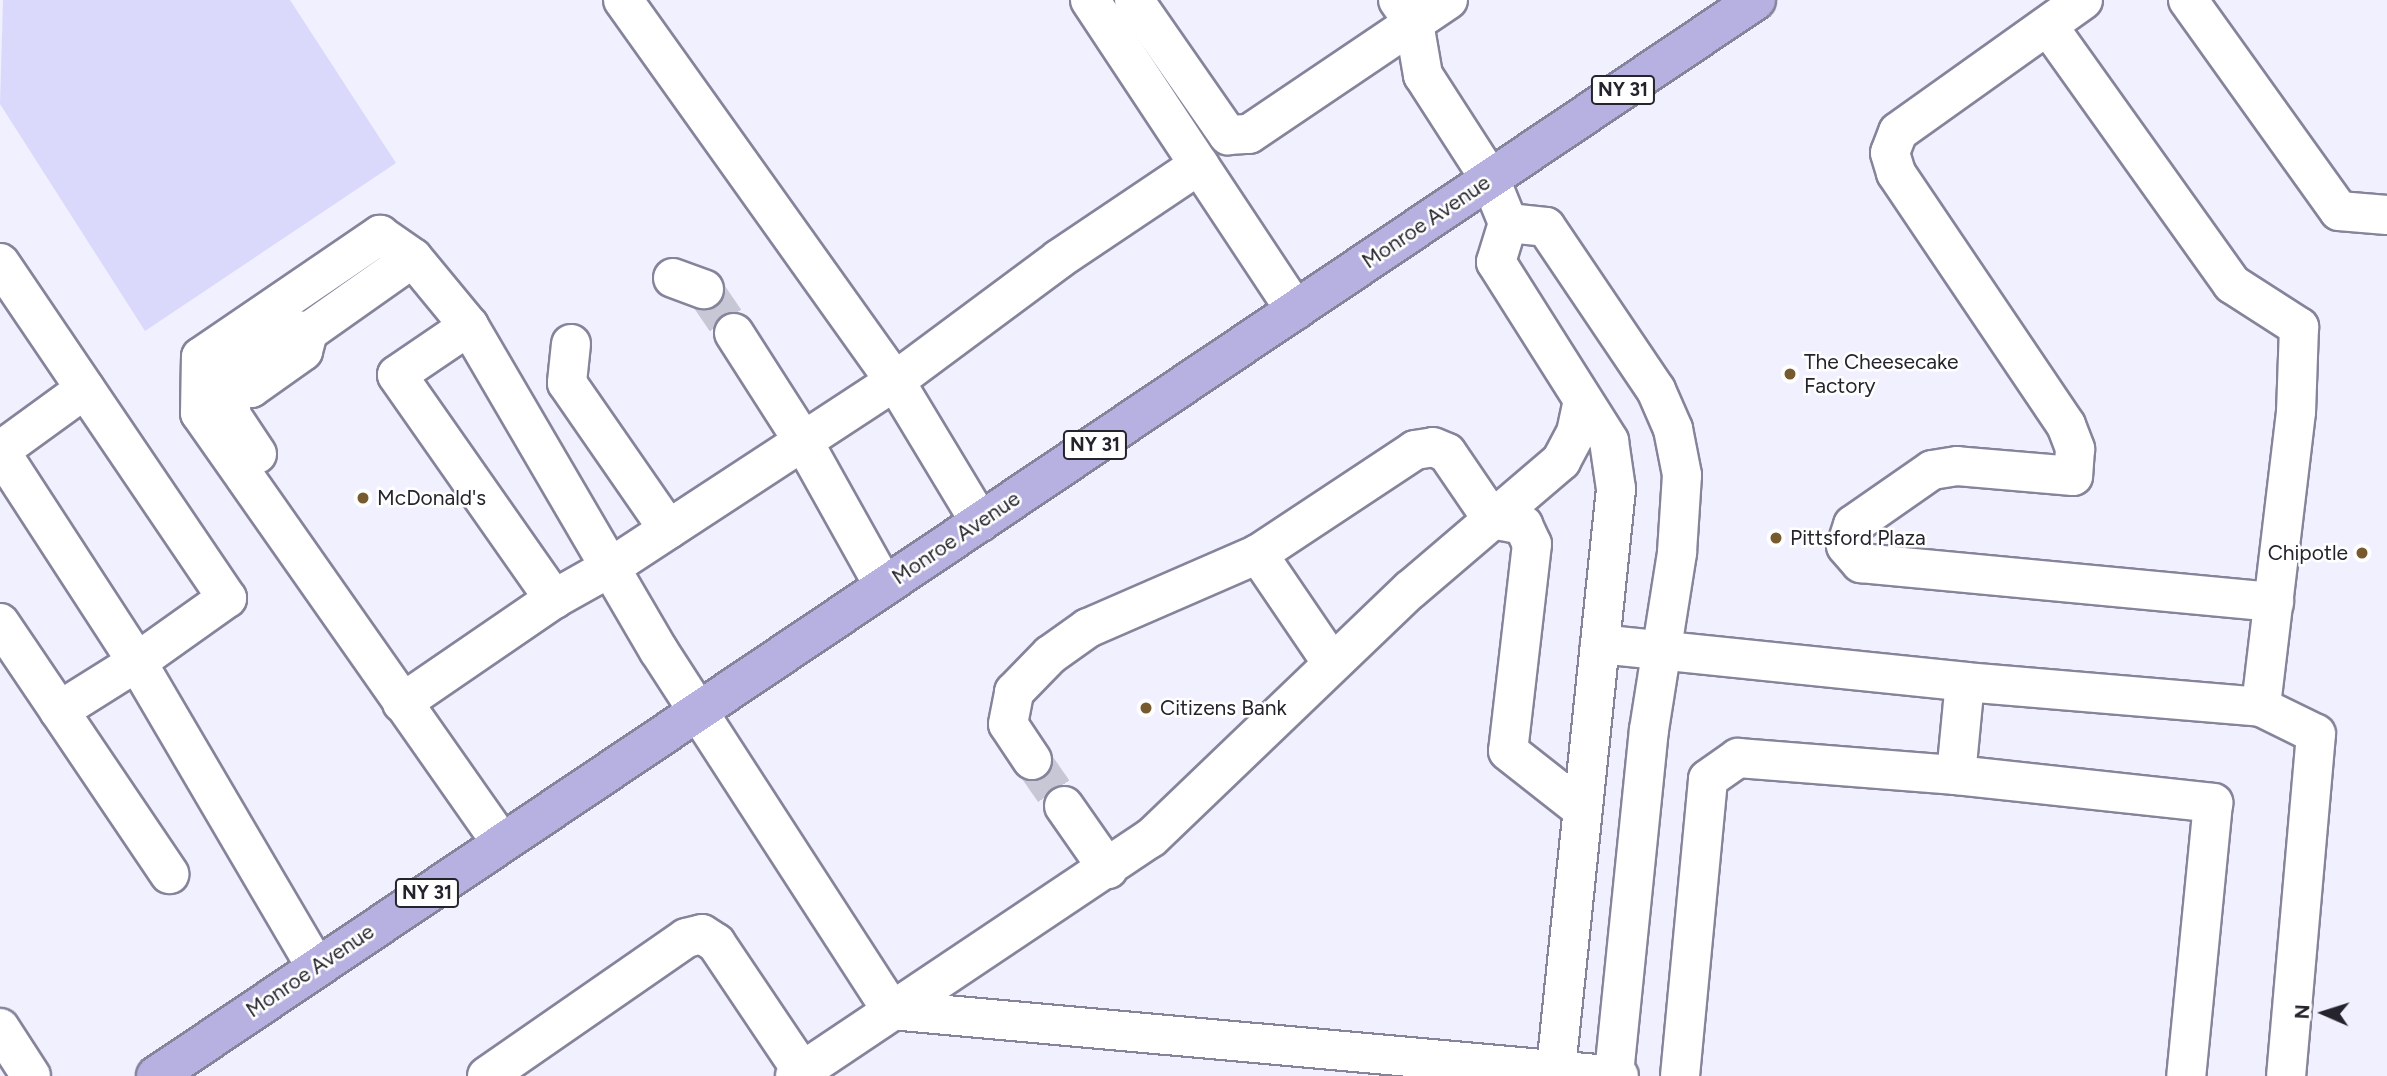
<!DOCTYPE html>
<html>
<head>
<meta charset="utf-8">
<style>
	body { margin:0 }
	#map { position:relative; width:2387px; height:1076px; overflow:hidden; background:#f0f0ff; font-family:Figtree,sans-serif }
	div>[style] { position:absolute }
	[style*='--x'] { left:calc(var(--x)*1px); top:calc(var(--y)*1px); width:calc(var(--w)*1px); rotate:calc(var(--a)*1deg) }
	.green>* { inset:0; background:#dbd9fb }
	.minor-tunnel>* { height:38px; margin-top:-19px; transform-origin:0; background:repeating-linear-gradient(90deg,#c7c7d5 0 38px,transparent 0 57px) }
	.roads { filter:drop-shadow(2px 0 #85849b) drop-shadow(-2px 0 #85849b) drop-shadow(0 2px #85849b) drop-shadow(0 -2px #85849b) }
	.minor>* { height:38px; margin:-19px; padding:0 19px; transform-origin:19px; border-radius:19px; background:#fff }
	.major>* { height:38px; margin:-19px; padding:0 19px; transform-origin:19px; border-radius:19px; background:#b6b1e0 }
	.dots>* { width:19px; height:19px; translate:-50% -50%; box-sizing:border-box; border:4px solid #fff; border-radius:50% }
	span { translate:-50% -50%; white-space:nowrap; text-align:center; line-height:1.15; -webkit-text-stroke:5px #fff; paint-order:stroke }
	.shield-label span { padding:2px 5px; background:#fff; border:2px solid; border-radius:5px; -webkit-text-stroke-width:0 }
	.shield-label { font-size:19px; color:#25242d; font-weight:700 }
	.street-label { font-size:21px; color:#25242d }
	.poi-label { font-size:21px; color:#25242d }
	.left { translate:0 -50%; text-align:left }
	.right { translate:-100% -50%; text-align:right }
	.north { position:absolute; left:2289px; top:978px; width:70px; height:70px; -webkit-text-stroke:5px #fff; paint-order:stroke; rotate:273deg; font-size:19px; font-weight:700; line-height:28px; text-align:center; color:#25242d }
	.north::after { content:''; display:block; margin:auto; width:24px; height:32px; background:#25242d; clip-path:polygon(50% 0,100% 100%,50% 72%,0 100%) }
</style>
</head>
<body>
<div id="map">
	<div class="green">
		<div style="clip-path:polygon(3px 0,290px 0,396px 163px,145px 331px,0 104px)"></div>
	</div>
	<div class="minor-tunnel">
		<div style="--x:704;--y:289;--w:53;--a:55.7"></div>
		<div style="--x:1032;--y:760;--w:56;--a:55.2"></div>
	</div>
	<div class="roads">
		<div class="minor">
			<div style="--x:623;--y:0;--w:468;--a:54.5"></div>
			<div style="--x:895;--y:381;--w:165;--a:58.9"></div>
			<div style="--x:1090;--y:0;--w:372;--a:56.5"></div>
			<div style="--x:1134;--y:0;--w:165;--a:55.2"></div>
			<div style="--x:1228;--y:135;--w:21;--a:-3"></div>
			<div style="--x:1249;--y:134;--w:240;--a:-34"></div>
			<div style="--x:1398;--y:0;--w:28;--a:55"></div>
			<div style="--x:1414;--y:23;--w:53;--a:80.2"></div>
			<div style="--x:1423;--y:75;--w:124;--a:57.2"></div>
			<div style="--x:1490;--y:179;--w:48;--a:67.8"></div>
			<div style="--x:1508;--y:223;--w:41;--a:107.1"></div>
			<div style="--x:1496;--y:262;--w:212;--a:57.7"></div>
			<div style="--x:1609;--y:441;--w:49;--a:81.7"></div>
			<div style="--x:1616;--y:489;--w:583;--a:95.91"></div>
			<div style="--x:2083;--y:0;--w:227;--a:144.5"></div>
			<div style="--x:1898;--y:132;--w:22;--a:111"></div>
			<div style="--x:1890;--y:153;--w:21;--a:73"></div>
			<div style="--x:1896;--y:173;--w:304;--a:56"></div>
			<div style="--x:2066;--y:425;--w:26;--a:69"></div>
			<div style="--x:2075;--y:449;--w:27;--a:94"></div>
			<div style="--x:2073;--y:476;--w:116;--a:-175.1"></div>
			<div style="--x:1957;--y:466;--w:25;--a:171"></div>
			<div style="--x:1932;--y:470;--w:96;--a:145.2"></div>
			<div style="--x:1853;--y:525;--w:22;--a:108"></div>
			<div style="--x:1846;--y:546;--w:23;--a:49"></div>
			<div style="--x:1861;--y:563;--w:415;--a:5.4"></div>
			<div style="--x:2188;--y:0;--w:259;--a:54.4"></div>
			<div style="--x:2339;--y:211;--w:48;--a:4.8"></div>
			<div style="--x:2048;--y:26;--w:317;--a:54.5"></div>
			<div style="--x:2232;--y:284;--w:80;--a:32.7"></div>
			<div style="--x:2299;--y:327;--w:85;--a:92"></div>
			<div style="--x:2296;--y:412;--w:297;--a:96.8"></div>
			<div style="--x:1508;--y:223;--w:38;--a:6"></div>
			<div style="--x:1546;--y:227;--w:197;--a:56"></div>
			<div style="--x:1656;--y:390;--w:43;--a:66.4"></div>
			<div style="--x:1673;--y:429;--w:47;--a:78.9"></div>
			<div style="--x:1682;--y:475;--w:78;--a:93.7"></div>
			<div style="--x:1677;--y:553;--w:178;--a:99"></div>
			<div style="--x:1649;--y:729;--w:348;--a:95.8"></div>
			<div style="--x:0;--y:263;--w:405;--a:55.9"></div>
			<div style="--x:227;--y:598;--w:110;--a:144.6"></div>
			<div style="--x:137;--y:662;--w:354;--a:59.6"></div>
			<div style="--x:673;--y:278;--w:33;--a:20"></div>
			<div style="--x:469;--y:326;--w:87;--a:145.8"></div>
			<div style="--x:397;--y:375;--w:274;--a:55"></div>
			<div style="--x:734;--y:333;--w:128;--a:57.4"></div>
			<div style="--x:803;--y:441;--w:166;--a:60.8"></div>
			<div style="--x:571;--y:344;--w:39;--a:96"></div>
			<div style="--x:567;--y:383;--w:178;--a:55.3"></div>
			<div style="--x:230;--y:387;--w:21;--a:3"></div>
			<div style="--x:251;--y:388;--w:64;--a:-35.4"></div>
			<div style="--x:303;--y:351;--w:20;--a:-75"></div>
			<div style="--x:1;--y:450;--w:104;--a:-36"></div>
			<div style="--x:0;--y:451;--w:252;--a:57"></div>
			<div style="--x:137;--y:662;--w:92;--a:147.9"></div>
			<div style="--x:257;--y:454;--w:47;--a:-123.7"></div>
			<div style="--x:231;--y:415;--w:50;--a:-88.9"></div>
			<div style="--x:232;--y:365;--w:65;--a:-34.4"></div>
			<div style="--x:286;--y:328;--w:22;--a:10"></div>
			<div style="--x:308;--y:332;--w:128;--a:-35.2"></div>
			<div style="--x:1492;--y:519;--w:32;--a:11"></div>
			<div style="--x:1523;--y:525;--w:21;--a:65"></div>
			<div style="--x:1532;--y:544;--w:208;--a:96.6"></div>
			<div style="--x:1508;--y:751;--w:95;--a:38.2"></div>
			<div style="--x:0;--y:623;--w:303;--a:56"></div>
			<div style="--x:1600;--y:644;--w:367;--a:5.9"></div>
			<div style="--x:1965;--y:682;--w:297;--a:4.8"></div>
			<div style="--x:2261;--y:707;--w:61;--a:26.1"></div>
			<div style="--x:2316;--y:734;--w:343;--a:95"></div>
			<div style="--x:1332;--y:663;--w:132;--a:-124.2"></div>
			<div style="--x:1258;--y:554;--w:188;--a:-33.5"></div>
			<div style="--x:1415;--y:450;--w:18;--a:-9"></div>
			<div style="--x:1433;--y:447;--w:15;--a:23"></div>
			<div style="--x:1447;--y:453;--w:80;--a:55.7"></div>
			<div style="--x:402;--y:703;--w:184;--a:-34.4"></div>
			<div style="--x:554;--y:599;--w:65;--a:-29.3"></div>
			<div style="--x:611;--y:567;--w:339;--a:-33.2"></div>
			<div style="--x:895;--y:381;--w:204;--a:-36.6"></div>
			<div style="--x:1059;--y:259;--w:169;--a:-33.9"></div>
			<div style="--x:1032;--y:760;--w:43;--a:-123.7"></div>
			<div style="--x:1008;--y:724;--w:33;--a:-79"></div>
			<div style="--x:1014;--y:692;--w:52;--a:-45.8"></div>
			<div style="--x:1050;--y:655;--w:47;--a:-35.4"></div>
			<div style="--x:1088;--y:628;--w:185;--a:-23.5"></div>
			<div style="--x:1956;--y:775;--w:259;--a:6.2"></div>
			<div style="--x:2213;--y:803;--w:274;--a:95.6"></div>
			<div style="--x:1064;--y:806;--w:77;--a:55.1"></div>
			<div style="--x:501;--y:842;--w:524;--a:-125.05"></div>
			<div style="--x:200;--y:413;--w:56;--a:-89"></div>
			<div style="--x:201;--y:357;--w:217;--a:-34.3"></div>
			<div style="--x:380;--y:235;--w:40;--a:34.9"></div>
			<div style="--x:413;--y:258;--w:88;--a:50.5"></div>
			<div style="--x:469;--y:326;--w:376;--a:59.7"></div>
			<div style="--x:659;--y:651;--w:427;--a:57.1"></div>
			<div style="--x:891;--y:1010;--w:731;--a:5.18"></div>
			<div style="--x:0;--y:1028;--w:57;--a:57.1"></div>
			<div style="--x:487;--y:1076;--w:242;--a:-34.7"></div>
			<div style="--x:686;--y:938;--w:16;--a:-14"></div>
			<div style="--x:702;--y:934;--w:17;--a:33"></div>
			<div style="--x:716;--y:943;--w:154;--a:56.1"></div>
			<div style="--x:795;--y:1076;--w:428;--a:-33.8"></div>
			<div style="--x:1151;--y:838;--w:359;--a:-43.8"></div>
			<div style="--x:1410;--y:590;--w:199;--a:-40.5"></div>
			<div style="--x:1561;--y:461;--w:32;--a:-62"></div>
			<div style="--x:1576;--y:433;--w:30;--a:-78"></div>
			<div style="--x:1680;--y:1076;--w:298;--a:-84.6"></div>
			<div style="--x:1708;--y:779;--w:37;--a:-35"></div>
			<div style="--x:1738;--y:758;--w:219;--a:4.5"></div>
			<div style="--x:1956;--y:775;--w:93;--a:-84.5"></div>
		</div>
		<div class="major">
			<div style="--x:156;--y:1076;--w:1928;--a:-33.92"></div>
		</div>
	</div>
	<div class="dots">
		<div style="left:1790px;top:374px;background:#775b2e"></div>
		<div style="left:363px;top:498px;background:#775b2e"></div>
		<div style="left:1776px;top:538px;background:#775b2e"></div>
		<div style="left:2362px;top:553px;background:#775b2e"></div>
		<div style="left:1146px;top:708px;background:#775b2e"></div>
	</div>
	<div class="shield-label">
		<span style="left:1623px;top:90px">NY 31</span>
		<span style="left:1095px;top:445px">NY 31</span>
		<span style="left:427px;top:893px">NY 31</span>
	</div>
	<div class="street-label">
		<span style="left:1426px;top:222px;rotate:-34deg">Monroe Avenue</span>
		<span style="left:956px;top:538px;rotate:-34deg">Monroe Avenue</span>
		<span style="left:310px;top:971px;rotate:-34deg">Monroe Avenue</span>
	</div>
	<div class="poi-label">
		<span class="left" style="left:1804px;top:374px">The Cheesecake<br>Factory</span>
		<span class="left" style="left:377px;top:498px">McDonald's</span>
		<span class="left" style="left:1790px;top:538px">Pittsford Plaza</span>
		<span class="right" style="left:2348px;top:553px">Chipotle</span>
		<span class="left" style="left:1160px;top:708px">Citizens Bank</span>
	</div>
	<div class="north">N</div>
</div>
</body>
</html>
